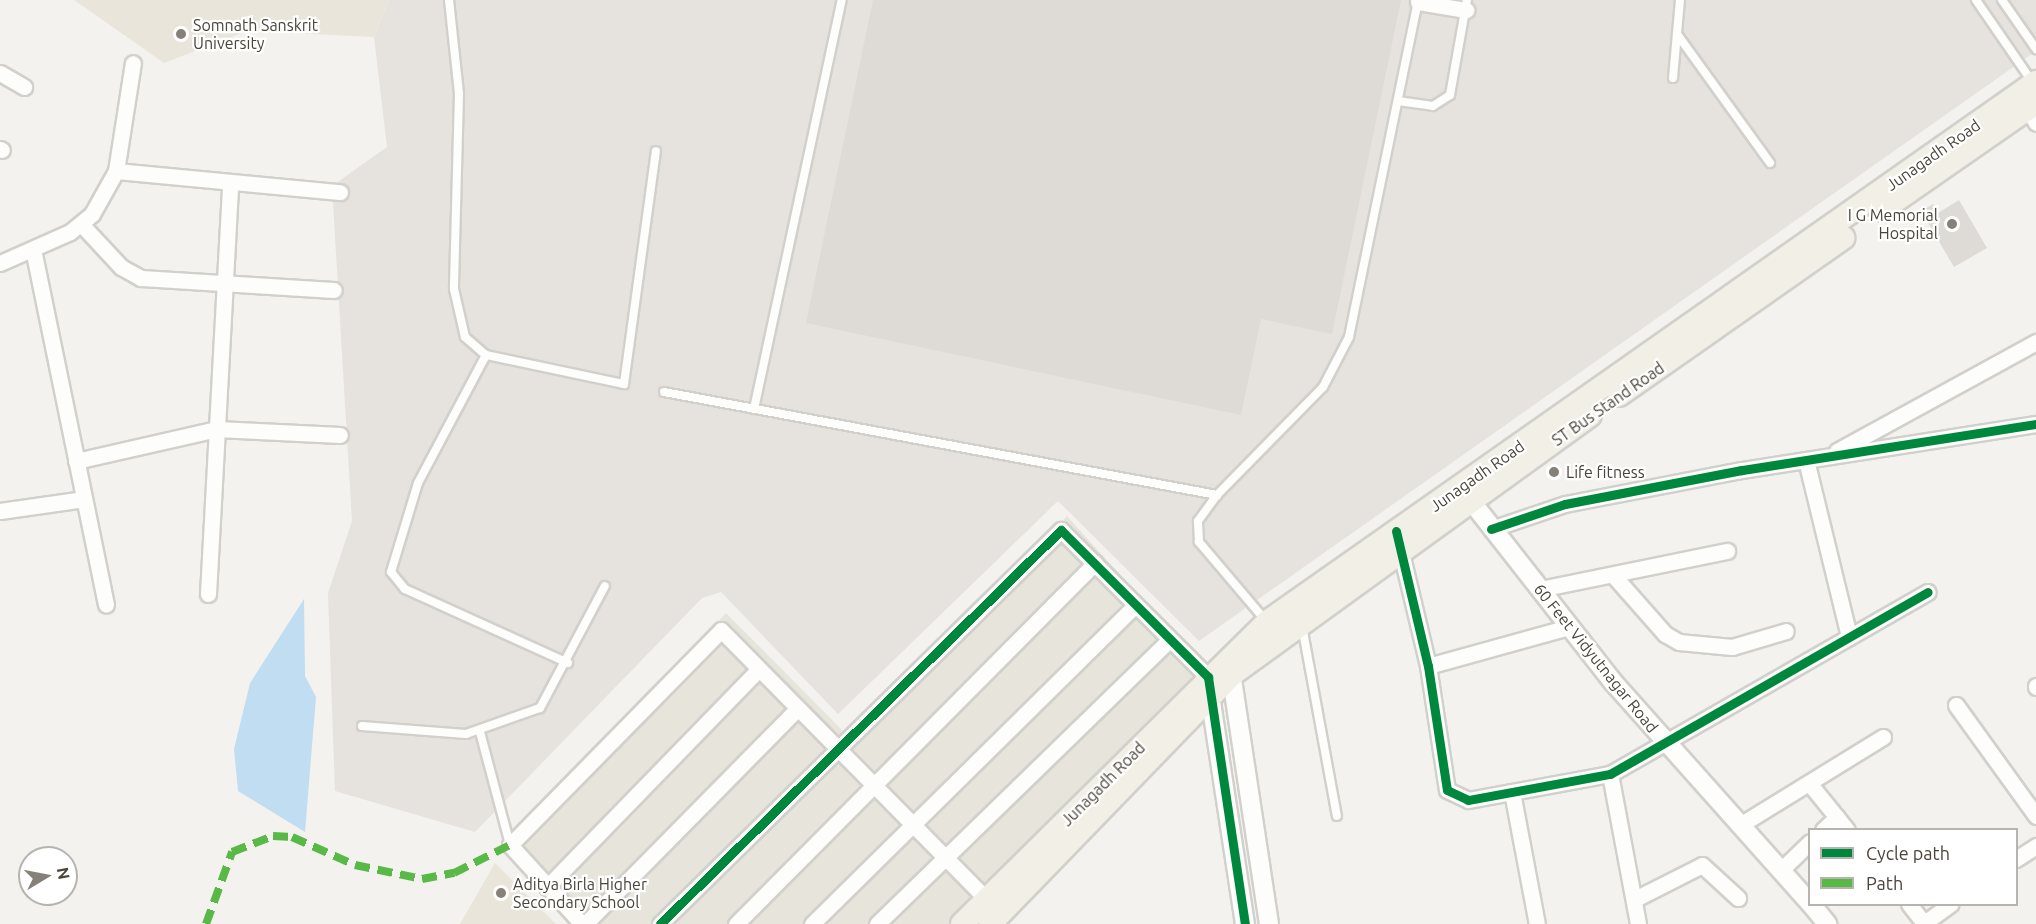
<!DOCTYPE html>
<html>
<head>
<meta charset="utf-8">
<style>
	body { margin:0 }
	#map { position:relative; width:2036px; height:924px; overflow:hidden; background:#f4f2ee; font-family:Ubuntu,sans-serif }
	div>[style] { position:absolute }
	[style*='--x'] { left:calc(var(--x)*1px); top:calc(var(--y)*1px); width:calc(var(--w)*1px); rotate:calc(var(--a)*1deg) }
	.residential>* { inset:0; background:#e7e4dc }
	.industrial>* { inset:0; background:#e6e2de }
	.education>* { inset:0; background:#eae5da }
	.water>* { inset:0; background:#c0ddf1 }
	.building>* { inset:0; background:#dedbd6 }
	.roads { filter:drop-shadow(2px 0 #d2d0cb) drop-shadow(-2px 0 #d2d0cb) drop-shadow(0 2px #d2d0cb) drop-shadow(0 -2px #d2d0cb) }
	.service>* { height:8px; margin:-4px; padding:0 4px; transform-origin:4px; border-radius:4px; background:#fdfdfc }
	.minor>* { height:15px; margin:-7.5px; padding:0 7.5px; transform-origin:7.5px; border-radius:7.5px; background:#fdfdfc }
	.tertiary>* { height:18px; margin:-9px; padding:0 9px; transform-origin:9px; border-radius:9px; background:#fdfdfc }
	.primary>* { height:22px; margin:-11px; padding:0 11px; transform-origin:11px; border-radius:11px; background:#f2efe6 }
	.quiet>* { height:8px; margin-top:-4px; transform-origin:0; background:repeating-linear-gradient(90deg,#58b947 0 15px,transparent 0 23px) }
	.cycleway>* { height:9px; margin:-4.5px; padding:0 4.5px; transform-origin:4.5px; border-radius:4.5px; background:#00873e }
	.dots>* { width:16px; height:16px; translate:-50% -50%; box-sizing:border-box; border:3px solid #fff; border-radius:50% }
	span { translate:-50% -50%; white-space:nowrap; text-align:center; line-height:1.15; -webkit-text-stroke:4.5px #fff; paint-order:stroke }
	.poi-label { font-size:16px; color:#4b4439 }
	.left { translate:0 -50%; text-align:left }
	.right { translate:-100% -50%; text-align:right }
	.street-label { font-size:16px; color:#4b4439 }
	.legend { position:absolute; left:1808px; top:828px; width:210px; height:78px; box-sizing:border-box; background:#fff; border:2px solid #b7b4b0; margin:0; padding:8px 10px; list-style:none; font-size:18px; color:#4b4439 }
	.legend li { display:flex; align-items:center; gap:12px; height:30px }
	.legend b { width:30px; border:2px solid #b7b4b0 }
	.north { position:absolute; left:18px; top:846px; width:60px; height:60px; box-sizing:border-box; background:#fff; border:2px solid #b7b4b0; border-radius:50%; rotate:80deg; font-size:16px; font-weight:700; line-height:24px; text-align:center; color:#4b4439 }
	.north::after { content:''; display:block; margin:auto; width:21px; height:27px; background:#868178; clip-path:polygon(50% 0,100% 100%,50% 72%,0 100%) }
</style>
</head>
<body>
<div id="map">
	<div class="residential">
		<div style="clip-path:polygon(1067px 516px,1205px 669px,951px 924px,594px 924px,512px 842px,726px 613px,846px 734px)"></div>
	</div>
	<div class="industrial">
		<div style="clip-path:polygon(389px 0,2036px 0,2036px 51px,1199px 641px,1058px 501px,838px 714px,721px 592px,702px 598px,475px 832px,335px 791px,328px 593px,352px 521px,332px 186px,387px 147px,374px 37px)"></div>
	</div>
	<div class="education">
		<div style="clip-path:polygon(74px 0,389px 0,374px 37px,247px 31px,164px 63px)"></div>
		<div style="clip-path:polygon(495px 863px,556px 924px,460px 924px)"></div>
	</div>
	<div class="water">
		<div style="clip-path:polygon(304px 599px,305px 676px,316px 697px,305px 832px,238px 791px,234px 749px,250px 683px)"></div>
	</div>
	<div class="building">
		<div style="clip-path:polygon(873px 0,1401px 0,1332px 334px,1261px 319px,1241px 415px,806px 323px)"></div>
		<div style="clip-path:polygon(1959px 200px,1987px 248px,1954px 267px,1921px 211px,1933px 204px,1938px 213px)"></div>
	</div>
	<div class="roads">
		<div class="service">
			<div style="--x:449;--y:0;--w:95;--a:83.9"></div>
			<div style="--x:459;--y:94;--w:195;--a:91.5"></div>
			<div style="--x:454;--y:289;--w:49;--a:77.1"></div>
			<div style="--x:465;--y:337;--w:28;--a:41"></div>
			<div style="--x:486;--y:355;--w:141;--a:11.9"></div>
			<div style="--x:624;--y:384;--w:235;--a:-82.2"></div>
			<div style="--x:1976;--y:0;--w:101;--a:55.5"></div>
			<div style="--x:2002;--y:0;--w:60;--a:55.2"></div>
			<div style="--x:1677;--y:34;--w:159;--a:54.2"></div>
			<div style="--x:1673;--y:78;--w:78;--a:-84.9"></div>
			<div style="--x:1398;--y:101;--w:35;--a:8"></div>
			<div style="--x:1433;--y:106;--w:20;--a:-33"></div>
			<div style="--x:1450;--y:95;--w:97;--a:-79.9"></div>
			<div style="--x:486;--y:355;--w:145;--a:118"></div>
			<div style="--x:418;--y:483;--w:93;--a:106.9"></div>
			<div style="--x:391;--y:572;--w:22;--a:51"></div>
			<div style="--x:405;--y:589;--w:179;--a:24.4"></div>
			<div style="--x:664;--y:392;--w:563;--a:10.55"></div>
			<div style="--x:754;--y:409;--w:418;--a:-77.9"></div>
			<div style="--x:1266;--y:621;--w:104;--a:-130.3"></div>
			<div style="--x:1199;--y:542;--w:21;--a:-93"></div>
			<div style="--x:1198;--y:521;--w:32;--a:-54"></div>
			<div style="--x:1217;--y:495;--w:151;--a:-45.5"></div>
			<div style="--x:1323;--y:387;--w:56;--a:-62.5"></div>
			<div style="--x:1349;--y:337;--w:342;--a:-78.4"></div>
			<div style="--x:1302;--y:626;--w:193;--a:79.6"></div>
			<div style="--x:362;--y:726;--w:104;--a:4.4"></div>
			<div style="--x:466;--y:734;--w:78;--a:-19.4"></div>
			<div style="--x:540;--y:708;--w:138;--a:-62"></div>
			<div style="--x:480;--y:732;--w:117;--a:75.1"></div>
		</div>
		<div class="minor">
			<div style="--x:1418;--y:2;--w:49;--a:9.5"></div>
			<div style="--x:0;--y:73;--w:28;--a:30"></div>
			<div style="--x:2024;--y:102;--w:24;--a:60"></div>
			<div style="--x:0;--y:149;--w:2;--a:27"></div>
			<div style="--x:116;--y:171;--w:225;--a:5.4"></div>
			<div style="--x:81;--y:224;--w:59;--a:47.1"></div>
			<div style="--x:121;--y:267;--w:23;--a:29"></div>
			<div style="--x:141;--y:278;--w:193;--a:3.6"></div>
			<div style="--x:33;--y:249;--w:363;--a:78.4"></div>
			<div style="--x:0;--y:263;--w:77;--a:-23.9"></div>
			<div style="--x:70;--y:232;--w:28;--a:-39"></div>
			<div style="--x:92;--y:214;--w:49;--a:-60.8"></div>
			<div style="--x:116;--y:171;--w:109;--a:-81.1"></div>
			<div style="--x:1837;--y:451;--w:227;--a:-28.7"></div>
			<div style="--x:1806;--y:460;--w:182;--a:76.3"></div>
			<div style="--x:76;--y:461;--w:145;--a:-12.8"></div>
			<div style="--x:217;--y:429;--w:123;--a:2.8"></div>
			<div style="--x:0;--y:511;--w:85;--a:-8.1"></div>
			<div style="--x:1491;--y:529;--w:78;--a:-18.7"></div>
			<div style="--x:1565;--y:504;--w:180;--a:-10.9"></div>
			<div style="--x:1742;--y:470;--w:298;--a:-8.9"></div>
			<div style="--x:1399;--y:544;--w:125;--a:76.6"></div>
			<div style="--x:1428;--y:666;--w:125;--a:81.3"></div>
			<div style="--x:1447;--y:790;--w:23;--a:25"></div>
			<div style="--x:1468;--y:800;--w:144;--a:-10.4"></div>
			<div style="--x:1610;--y:774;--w:366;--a:-29.8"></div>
			<div style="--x:1613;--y:575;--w:79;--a:48.6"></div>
			<div style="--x:1665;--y:634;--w:16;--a:30"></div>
			<div style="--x:1679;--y:642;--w:53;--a:5.4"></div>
			<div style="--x:1732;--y:647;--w:56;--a:-16.5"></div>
			<div style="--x:1540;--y:589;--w:191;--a:-11.5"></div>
			<div style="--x:208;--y:594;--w:411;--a:-86.9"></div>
			<div style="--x:1428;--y:666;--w:146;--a:-15.5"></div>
			<div style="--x:2036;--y:686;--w:1;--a:90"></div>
			<div style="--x:1956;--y:705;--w:137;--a:54.2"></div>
			<div style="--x:1610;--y:774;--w:153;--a:79.4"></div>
			<div style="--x:1809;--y:783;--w:60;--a:51"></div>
			<div style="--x:1512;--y:792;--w:134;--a:79.3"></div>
			<div style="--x:1740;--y:825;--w:168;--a:-31.6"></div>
			<div style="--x:1823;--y:830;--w:19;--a:-43"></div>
			<div style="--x:2016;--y:859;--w:24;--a:-33"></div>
			<div style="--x:1781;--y:870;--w:40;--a:-44"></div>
			<div style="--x:547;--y:887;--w:304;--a:-45.8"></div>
			<div style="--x:1635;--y:899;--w:75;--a:-26.9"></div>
			<div style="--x:1702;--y:865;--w:49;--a:42.5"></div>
			<div style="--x:1909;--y:904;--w:24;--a:52"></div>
			<div style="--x:582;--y:924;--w:107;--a:-132.3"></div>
			<div style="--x:510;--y:845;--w:301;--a:-45.5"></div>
			<div style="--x:721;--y:630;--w:379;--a:45.4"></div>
			<div style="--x:585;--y:924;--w:303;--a:-45.4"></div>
			<div style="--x:660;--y:924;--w:562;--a:-44.5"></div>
			<div style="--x:1061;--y:530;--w:208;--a:45"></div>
			<div style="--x:736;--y:924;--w:509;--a:-45.16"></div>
			<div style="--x:812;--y:924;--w:454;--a:-44.6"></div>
			<div style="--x:877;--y:924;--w:407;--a:-44.2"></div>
			<div style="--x:1923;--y:924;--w:34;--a:-36"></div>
		</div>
		<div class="tertiary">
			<div style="--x:1464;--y:492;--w:241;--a:51.9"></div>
			<div style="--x:1613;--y:682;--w:296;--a:48.3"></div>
			<div style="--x:1230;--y:666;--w:261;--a:81.4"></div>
			<div style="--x:1209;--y:689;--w:238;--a:81.3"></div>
			<div style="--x:1811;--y:904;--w:26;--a:51"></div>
		</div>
		<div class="primary">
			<div style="--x:1882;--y:210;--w:188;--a:-34.8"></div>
			<div style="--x:1619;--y:395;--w:274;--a:-35"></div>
			<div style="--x:962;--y:924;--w:429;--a:-44.7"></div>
			<div style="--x:1267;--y:622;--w:940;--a:-35.08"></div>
			<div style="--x:990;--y:924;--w:347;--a:-45.9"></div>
			<div style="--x:1231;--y:675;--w:443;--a:-35.9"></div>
		</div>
	</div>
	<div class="quiet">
		<div style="--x:206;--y:924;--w:77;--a:-70.1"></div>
		<div style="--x:232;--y:852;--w:44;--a:-21.3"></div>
		<div style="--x:273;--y:836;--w:19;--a:3"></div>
		<div style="--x:292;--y:837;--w:69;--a:24"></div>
		<div style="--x:355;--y:865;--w:68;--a:11.8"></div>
		<div style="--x:422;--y:879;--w:33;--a:-11"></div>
		<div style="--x:454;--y:873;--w:63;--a:-26.6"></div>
	</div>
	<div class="cycleway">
		<div style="--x:1491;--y:529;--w:78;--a:-18.7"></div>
		<div style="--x:1565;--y:504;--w:180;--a:-10.9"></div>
		<div style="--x:1742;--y:470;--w:298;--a:-8.9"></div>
		<div style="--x:1396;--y:531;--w:139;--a:76.7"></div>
		<div style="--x:1428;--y:666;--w:125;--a:81.3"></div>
		<div style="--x:1447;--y:790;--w:23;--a:25"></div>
		<div style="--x:1468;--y:800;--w:144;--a:-10.4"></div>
		<div style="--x:1610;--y:774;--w:366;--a:-29.8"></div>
		<div style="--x:660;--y:924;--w:562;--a:-44.5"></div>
		<div style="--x:1061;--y:530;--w:208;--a:45"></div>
		<div style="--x:1208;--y:677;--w:250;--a:81.5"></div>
	</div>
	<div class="dots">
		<div style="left:181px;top:34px;background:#868178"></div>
		<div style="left:1952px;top:224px;background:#868178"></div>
		<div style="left:1554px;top:472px;background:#868178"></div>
		<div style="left:501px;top:893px;background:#868178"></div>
	</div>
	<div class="poi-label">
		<span class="left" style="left:193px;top:34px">Somnath Sanskrit<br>University</span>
		<span class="right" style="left:1938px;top:224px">I G Memorial<br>Hospital</span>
		<span class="left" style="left:1566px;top:472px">Life fitness</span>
		<span class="left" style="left:513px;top:893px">Aditya Birla Higher<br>Secondary School</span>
	</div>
	<div class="street-label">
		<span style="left:1933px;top:155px;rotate:-35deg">Junagadh Road</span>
		<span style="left:1608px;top:404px;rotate:-35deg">ST Bus Stand Road</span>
		<span style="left:1477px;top:476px;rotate:-35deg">Junagadh Road</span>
		<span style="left:1596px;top:658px;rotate:51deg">60 Feet Vidyutnagar Road</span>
		<span style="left:1103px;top:784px;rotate:-45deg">Junagadh Road</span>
	</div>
	<ul class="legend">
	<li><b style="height:8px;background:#00873e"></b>Cycle path</li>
	<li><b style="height:8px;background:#58b947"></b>Path</li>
	</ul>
	<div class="north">N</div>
</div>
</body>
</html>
